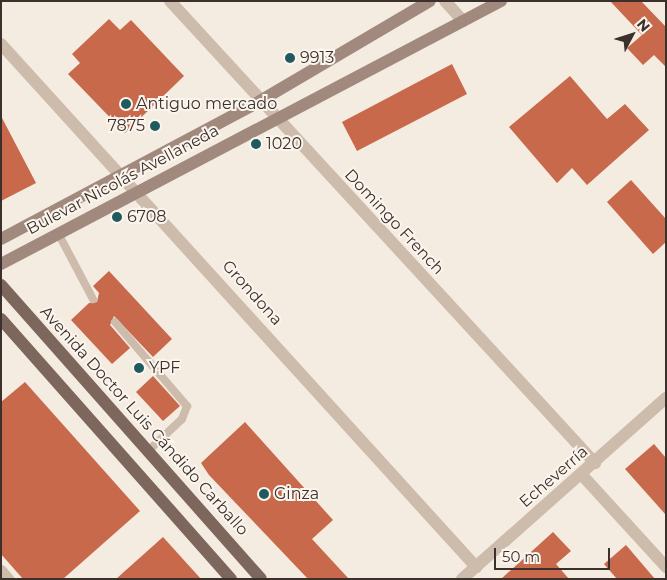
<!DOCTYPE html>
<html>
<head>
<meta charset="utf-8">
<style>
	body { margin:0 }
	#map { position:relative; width:667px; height:580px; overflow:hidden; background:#f4ebe1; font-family:Montserrat,sans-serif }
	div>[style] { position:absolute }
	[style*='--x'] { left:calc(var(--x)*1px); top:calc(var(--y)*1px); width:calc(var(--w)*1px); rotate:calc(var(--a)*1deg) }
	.building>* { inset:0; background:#c8694b }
	.lane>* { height:8px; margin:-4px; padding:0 4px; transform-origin:4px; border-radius:4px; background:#cdbbac }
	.street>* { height:12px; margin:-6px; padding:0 6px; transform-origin:6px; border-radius:6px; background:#cdbbac }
	.secondary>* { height:12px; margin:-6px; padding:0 6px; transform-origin:6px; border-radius:6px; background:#a18a7d }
	.primary>* { height:12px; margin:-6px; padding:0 6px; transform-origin:6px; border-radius:6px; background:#7d675c }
	.dots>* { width:14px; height:14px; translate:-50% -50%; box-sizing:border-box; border:2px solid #fbf5ee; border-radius:50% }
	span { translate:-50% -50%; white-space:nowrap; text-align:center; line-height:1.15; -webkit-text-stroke:4px #fbf5ee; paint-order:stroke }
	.poi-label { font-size:16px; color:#3b302b }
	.left { translate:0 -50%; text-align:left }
	.right { translate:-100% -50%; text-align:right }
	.street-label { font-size:16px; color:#3b302b }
	.frame { position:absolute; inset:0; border:2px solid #3b302b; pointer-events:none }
	.north { position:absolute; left:607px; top:10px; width:50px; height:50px; -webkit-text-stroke:4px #fbf5ee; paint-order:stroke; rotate:50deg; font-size:14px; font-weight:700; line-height:20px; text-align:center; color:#3b302b }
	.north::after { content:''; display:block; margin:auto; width:18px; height:22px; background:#3b302b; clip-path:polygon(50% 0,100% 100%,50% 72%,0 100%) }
	.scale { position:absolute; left:494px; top:548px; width:116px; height:22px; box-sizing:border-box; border:2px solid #3b302b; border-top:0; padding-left:6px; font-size:15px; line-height:18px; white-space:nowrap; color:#3b302b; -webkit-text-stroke:4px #fbf5ee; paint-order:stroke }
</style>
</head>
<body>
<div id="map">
	<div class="building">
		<div style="clip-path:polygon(610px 1px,641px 1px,666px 27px,666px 67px,654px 55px,643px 65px,627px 48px,642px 35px)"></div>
		<div style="clip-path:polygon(109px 19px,120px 30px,131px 20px,184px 76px,125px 133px,68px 74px,80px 63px,72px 54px)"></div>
		<div style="clip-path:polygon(452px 64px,467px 94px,357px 151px,342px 122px)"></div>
		<div style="clip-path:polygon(570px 76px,607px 119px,625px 104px,649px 130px,587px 185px,572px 168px,557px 183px,509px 127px)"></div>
		<div style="clip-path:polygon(1px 116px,36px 183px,1px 201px)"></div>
		<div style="clip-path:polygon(631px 180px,666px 219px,666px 242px,653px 254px,607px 202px)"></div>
		<div style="clip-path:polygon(109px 271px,172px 339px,153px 357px,114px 316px,110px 325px,130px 348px,112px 364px,71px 320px,89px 303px,97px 302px,99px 293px,93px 286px)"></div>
		<div style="clip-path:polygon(153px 376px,180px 406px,163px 421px,136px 392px)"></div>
		<div style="clip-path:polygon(25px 382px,140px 511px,63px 579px,23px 579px,1px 554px,1px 402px)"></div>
		<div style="clip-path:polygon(245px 422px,333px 520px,312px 539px,349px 579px,308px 579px,209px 475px,201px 463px)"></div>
		<div style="clip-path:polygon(654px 444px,666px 458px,666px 515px,625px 469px)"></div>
		<div style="clip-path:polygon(553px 532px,571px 551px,556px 564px,569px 579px,501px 579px)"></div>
		<div style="clip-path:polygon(163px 537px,201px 579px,116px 579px)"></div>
		<div style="clip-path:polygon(626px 545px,655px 579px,617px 579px,604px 564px)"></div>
	</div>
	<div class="lane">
		<div style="--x:58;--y:233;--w:75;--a:62.1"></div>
		<div style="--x:115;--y:322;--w:111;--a:49.4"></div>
		<div style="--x:187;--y:406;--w:14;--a:111"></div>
		<div style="--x:182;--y:419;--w:47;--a:136.7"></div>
	</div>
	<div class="street">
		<div style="--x:170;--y:1;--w:628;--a:47.39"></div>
		<div style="--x:445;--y:1;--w:27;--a:48"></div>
		<div style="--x:1;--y:44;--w:707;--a:47.75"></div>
		<div style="--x:582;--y:475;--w:125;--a:47.6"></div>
		<div style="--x:1;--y:571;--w:11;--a:49"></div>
		<div style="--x:462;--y:579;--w:273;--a:-41.6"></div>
	</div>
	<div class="secondary">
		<div style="--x:1;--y:239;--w:293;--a:-28"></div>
		<div style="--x:260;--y:101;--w:197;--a:-30.5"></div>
		<div style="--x:1;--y:264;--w:565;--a:-27.74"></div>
	</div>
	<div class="primary">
		<div style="--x:1;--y:285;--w:392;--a:48.5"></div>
		<div style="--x:1;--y:319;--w:347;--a:48.5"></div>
	</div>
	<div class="dots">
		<div style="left:290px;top:58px;background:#1f5a5e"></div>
		<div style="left:126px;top:104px;background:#1f5a5e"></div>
		<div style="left:155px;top:126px;background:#1f5a5e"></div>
		<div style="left:256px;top:144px;background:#1f5a5e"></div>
		<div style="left:117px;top:217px;background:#1f5a5e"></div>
		<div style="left:139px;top:368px;background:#1f5a5e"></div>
		<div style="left:264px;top:494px;background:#1f5a5e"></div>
	</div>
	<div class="poi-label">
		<span class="left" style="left:300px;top:58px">9913</span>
		<span class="left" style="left:136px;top:104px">Antiguo mercado</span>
		<span class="right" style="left:145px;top:126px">7875</span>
		<span class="left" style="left:266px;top:144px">1020</span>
		<span class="left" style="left:127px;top:217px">6708</span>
		<span class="left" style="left:149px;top:368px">YPF</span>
		<span class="left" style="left:274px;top:494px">Ginza</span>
	</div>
	<div class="street-label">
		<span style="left:123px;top:180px;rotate:-28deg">Bulevar Nicolás Avellaneda</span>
		<span style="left:394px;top:222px;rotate:47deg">Domingo French</span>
		<span style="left:252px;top:293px;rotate:48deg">Grondona</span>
		<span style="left:144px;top:421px;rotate:48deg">Avenida Doctor Luis Cándido Carballo</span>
		<span style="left:554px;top:477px;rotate:-41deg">Echeverría</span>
	</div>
	<div class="frame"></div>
	<div class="north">N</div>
	<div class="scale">50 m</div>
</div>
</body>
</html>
